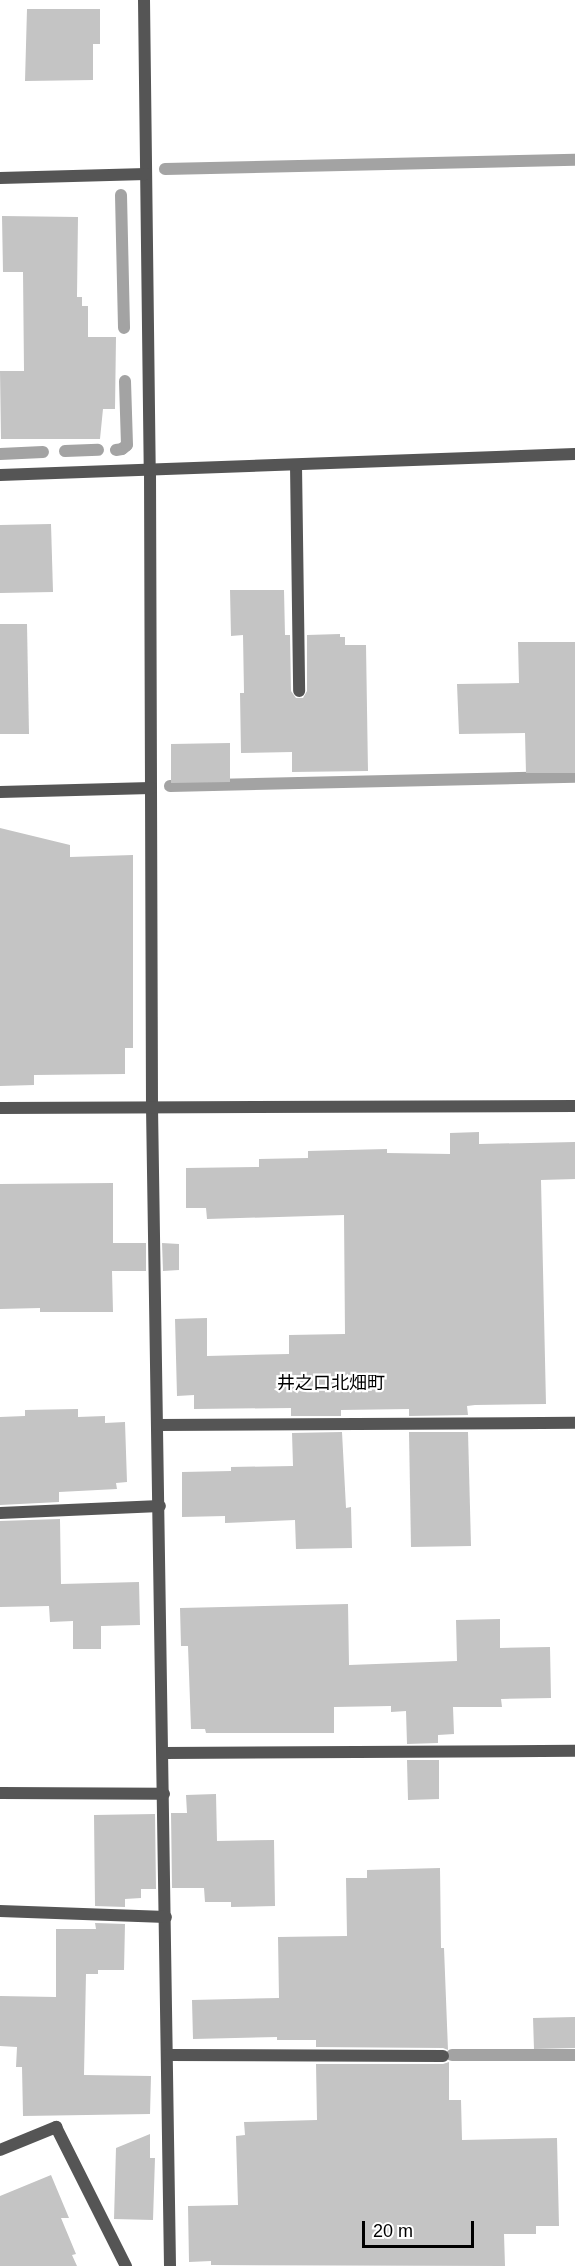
<!DOCTYPE html>
<html>
<head>
<meta charset="utf-8">
<style>
	body { margin:0 }
	#map { position:relative; width:575px; height:2266px; overflow:hidden; background:#fff; font-family:Helvetica,"Noto Sans JP",sans-serif }
	div>[style] { position:absolute }
	[style*='--x'] { left:calc(var(--x)*1px); top:calc(var(--y)*1px); width:calc(var(--w)*1px); rotate:calc(var(--a)*1deg) }
	.stream>* { height:12px; margin:-6px; padding:0 6px; transform-origin:6px; border-radius:6px; background:#a3a3a3 }
	.building>* { inset:0; background:#c4c4c4 }
	.service>* { height:12px; margin:-6px; padding:0 6px; transform-origin:6px; border-radius:6px; background:#555 }
	.minor>* { height:12px; margin:-6px; padding:0 6px; transform-origin:6px; border-radius:6px; background:#555 }
	span { translate:-50% -50%; white-space:nowrap; text-align:center; line-height:1.15; -webkit-text-stroke:4.5px #fff; paint-order:stroke }
	.quarter-label { font-size:18px; color:#000 }
	.scale { position:absolute; left:362px; top:2221px; width:112px; height:27px; box-sizing:border-box; border:3px solid #000; border-top:0; padding-left:8px; font-size:18px; line-height:21px; white-space:nowrap; color:#000; -webkit-text-stroke:4px #fff; paint-order:stroke }
</style>
</head>
<body>
<div id="map">
	<div class="stream">
		<div style="--x:165;--y:169;--w:410;--a:-1.3"></div>
		<div style="--x:121;--y:195;--w:133;--a:88.7"></div>
		<div style="--x:116;--y:450;--w:6;--a:-9"></div>
		<div style="--x:122;--y:449;--w:6;--a:-39"></div>
		<div style="--x:127;--y:445;--w:64;--a:-91.8"></div>
		<div style="--x:65;--y:451;--w:33;--a:-2"></div>
		<div style="--x:0;--y:454;--w:43;--a:-2.7"></div>
		<div style="--x:170;--y:786;--w:405;--a:-1.3"></div>
		<div style="--x:452;--y:2055;--w:123;--a:0"></div>
	</div>
	<div class="building">
		<div style="clip-path:polygon(27px 9px,100px 9px,100px 44px,93px 44px,93px 80px,25px 81px)"></div>
		<div style="clip-path:polygon(2px 216px,78px 217px,77px 297px,82px 297px,82px 306px,88px 306px,88px 337px,116px 337px,115px 409px,103px 409px,100px 439px,1px 439px,0 371px,24px 371px,23px 272px,3px 272px)"></div>
		<div style="clip-path:polygon(51px 524px,53px 592px,0 593px,0 525px)"></div>
		<div style="clip-path:polygon(230px 590px,284px 590px,285px 635px,290px 635px,291px 691px,296px 698px,303px 698px,307px 691px,307px 635px,340px 634px,340px 637px,345px 637px,345px 645px,366px 645px,368px 771px,292px 772px,292px 752px,241px 753px,240px 693px,244px 693px,243px 635px,231px 636px)"></div>
		<div style="clip-path:polygon(0 624px,27px 624px,29px 734px,0 734px)"></div>
		<div style="clip-path:polygon(518px 642px,575px 642px,575px 773px,526px 773px,525px 733px,459px 734px,457px 684px,519px 683px)"></div>
		<div style="clip-path:polygon(230px 743px,230px 782px,171px 783px,171px 744px)"></div>
		<div style="clip-path:polygon(0 828px,70px 845px,70px 857px,133px 855px,133px 1048px,125px 1048px,125px 1074px,34px 1075px,34px 1085px,0 1086px)"></div>
		<div style="clip-path:polygon(479px 1132px,479px 1144px,575px 1142px,575px 1179px,541px 1180px,546px 1404px,475px 1405px,467px 1406px,468px 1415px,409px 1416px,409px 1409px,341px 1410px,341px 1416px,291px 1416px,291px 1408px,194px 1409px,194px 1395px,177px 1396px,175px 1319px,207px 1318px,207px 1356px,289px 1354px,289px 1335px,345px 1334px,344px 1215px,207px 1219px,206px 1208px,186px 1208px,186px 1168px,259px 1167px,259px 1159px,308px 1158px,308px 1151px,387px 1149px,387px 1153px,450px 1154px,450px 1133px)"></div>
		<div style="clip-path:polygon(113px 1183px,113px 1243px,146px 1243px,146px 1271px,112px 1271px,113px 1312px,40px 1312px,40px 1308px,0 1309px,0 1184px)"></div>
		<div style="clip-path:polygon(162px 1243px,179px 1244px,179px 1270px,163px 1271px)"></div>
		<div style="clip-path:polygon(78px 1409px,78px 1417px,105px 1416px,105px 1423px,125px 1422px,127px 1482px,116px 1483px,117px 1489px,59px 1492px,59px 1502px,0 1505px,0 1417px,25px 1416px,25px 1410px)"></div>
		<div style="clip-path:polygon(342px 1432px,346px 1508px,351px 1507px,352px 1548px,296px 1549px,295px 1520px,225px 1523px,225px 1516px,182px 1517px,182px 1472px,231px 1471px,231px 1467px,293px 1466px,292px 1433px)"></div>
		<div style="clip-path:polygon(409px 1432px,468px 1432px,471px 1546px,411px 1547px)"></div>
		<div style="clip-path:polygon(60px 1519px,61px 1584px,139px 1582px,140px 1625px,101px 1626px,101px 1649px,73px 1649px,73px 1621px,50px 1622px,49px 1606px,0 1607px,0 1521px)"></div>
		<div style="clip-path:polygon(348px 1604px,349px 1665px,457px 1661px,456px 1620px,500px 1619px,500px 1648px,550px 1647px,551px 1698px,501px 1699px,502px 1707px,453px 1707px,454px 1734px,438px 1735px,438px 1743px,407px 1744px,406px 1711px,391px 1712px,391px 1706px,334px 1707px,334px 1733px,206px 1733px,205px 1729px,191px 1729px,188px 1646px,181px 1646px,180px 1608px)"></div>
		<div style="clip-path:polygon(407px 1760px,439px 1760px,439px 1799px,408px 1800px)"></div>
		<div style="clip-path:polygon(216px 1794px,217px 1841px,274px 1840px,275px 1906px,231px 1907px,231px 1902px,205px 1902px,204px 1888px,172px 1888px,171px 1813px,187px 1813px,186px 1795px)"></div>
		<div style="clip-path:polygon(155px 1814px,156px 1889px,141px 1889px,141px 1898px,125px 1899px,125px 1907px,95px 1906px,94px 1815px)"></div>
		<div style="clip-path:polygon(440px 1868px,441px 1948px,444px 1948px,448px 2050px,443px 2048px,316px 2047px,316px 2040px,277px 2040px,277px 2037px,193px 2039px,192px 2000px,279px 1998px,278px 1937px,347px 1936px,346px 1878px,367px 1878px,367px 1870px)"></div>
		<div style="clip-path:polygon(95px 1923px,125px 1924px,124px 1970px,98px 1970px,98px 1974px,86px 1974px,84px 2075px,151px 2076px,150px 2114px,23px 2116px,22px 2067px,16px 2067px,17px 2047px,0 2046px,0 1996px,56px 1997px,56px 1929px,96px 1929px)"></div>
		<div style="clip-path:polygon(575px 2017px,575px 2048px,534px 2049px,533px 2018px)"></div>
		<div style="clip-path:polygon(449px 2062px,449px 2100px,461px 2100px,462px 2140px,557px 2138px,559px 2226px,536px 2226px,536px 2234px,504px 2234px,505px 2266px,211px 2265px,211px 2261px,189px 2262px,188px 2206px,238px 2205px,236px 2136px,245px 2135px,244px 2122px,317px 2120px,316px 2064px,443px 2064px)"></div>
		<div style="clip-path:polygon(150px 2134px,150px 2158px,155px 2158px,153px 2220px,114px 2219px,116px 2148px)"></div>
		<div style="clip-path:polygon(51px 2175px,69px 2218px,61px 2218px,76px 2254px,72px 2255px,77px 2266px,0 2266px,0 2196px)"></div>
	</div>
	<div class="service">
		<div style="--x:296;--y:465;--w:226;--a:89.2"></div>
	</div>
	<div class="minor">
		<div style="--x:144;--y:0;--w:470;--a:89.3"></div>
		<div style="--x:150;--y:470;--w:637;--a:89.82"></div>
		<div style="--x:152;--y:1107;--w:1159;--a:89.11"></div>
		<div style="--x:0;--y:178;--w:146;--a:-1.6"></div>
		<div style="--x:0;--y:475;--w:575;--a:-2.09"></div>
		<div style="--x:0;--y:792;--w:151;--a:-1.5"></div>
		<div style="--x:0;--y:1108;--w:575;--a:-0.2"></div>
		<div style="--x:158;--y:1425;--w:417;--a:-0.3"></div>
		<div style="--x:0;--y:1513;--w:160;--a:-2.5"></div>
		<div style="--x:164;--y:1753;--w:411;--a:-0.3"></div>
		<div style="--x:0;--y:1793;--w:164;--a:0.3"></div>
		<div style="--x:0;--y:1911;--w:166;--a:2.1"></div>
		<div style="--x:168;--y:2055;--w:275;--a:0.2"></div>
		<div style="--x:0;--y:2150;--w:61;--a:-22.3"></div>
		<div style="--x:56;--y:2127;--w:156;--a:63.3"></div>
	</div>
	<div class="quarter-label">
		<span style="left:331px;top:1383px">井之口北畑町</span>
	</div>
	<div class="scale">20 m</div>
</div>
</body>
</html>
